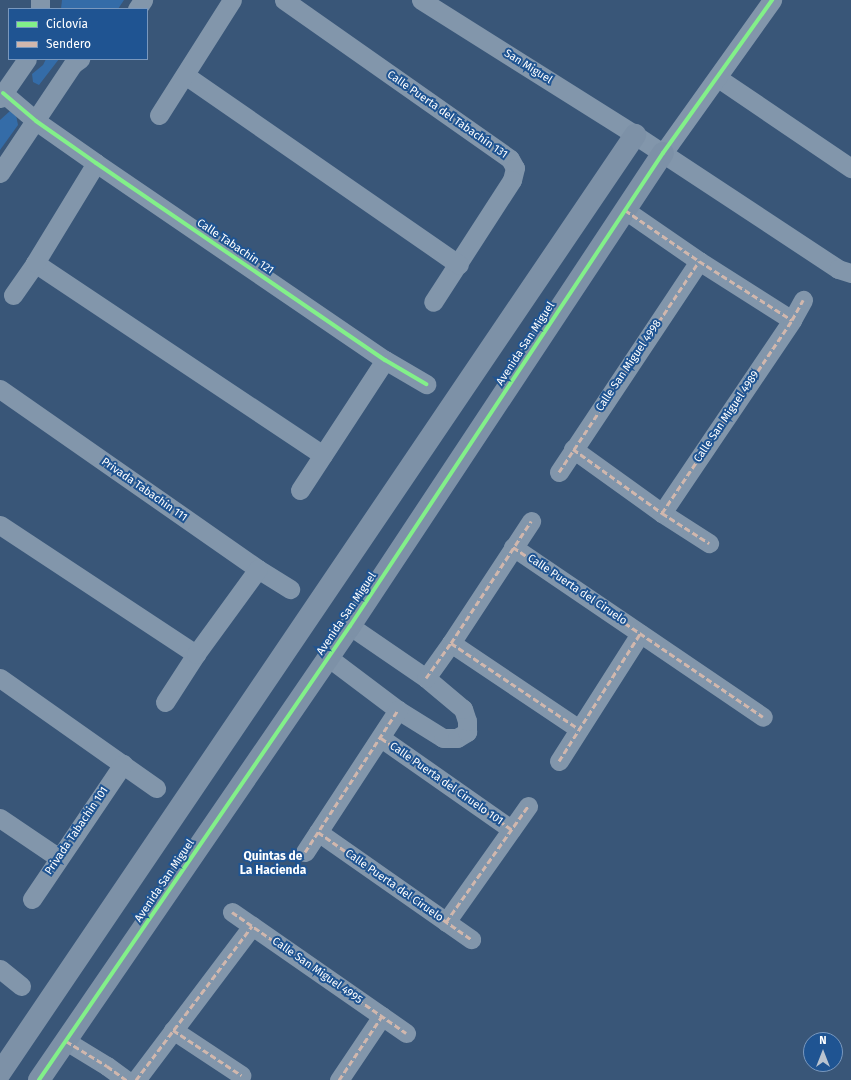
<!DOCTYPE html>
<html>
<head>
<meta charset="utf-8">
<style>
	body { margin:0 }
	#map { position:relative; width:851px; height:1080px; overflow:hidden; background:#395678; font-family:"Fira Sans",sans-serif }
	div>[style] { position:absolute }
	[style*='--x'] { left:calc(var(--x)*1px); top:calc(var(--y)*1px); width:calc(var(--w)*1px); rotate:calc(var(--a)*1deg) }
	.green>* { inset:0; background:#346ca8 }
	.street>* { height:19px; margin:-9.5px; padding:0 9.5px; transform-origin:9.5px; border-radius:9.5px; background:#8296ab }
	.secondary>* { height:22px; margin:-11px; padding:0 11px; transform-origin:11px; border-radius:11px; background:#7d91a7 }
	.quiet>* { height:3px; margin-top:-1.5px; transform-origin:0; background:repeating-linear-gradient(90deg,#d1b7ad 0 6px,transparent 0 9px) }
	.cycleway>* { height:4px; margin:-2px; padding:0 2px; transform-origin:2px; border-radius:2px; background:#82f089 }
	span { translate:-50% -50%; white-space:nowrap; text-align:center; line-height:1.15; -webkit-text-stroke:4px #1f5492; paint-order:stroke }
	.street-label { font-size:11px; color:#fff }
	.neighbourhood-label { font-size:12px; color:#fff; font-weight:700 }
	.legend { position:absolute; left:8px; top:8px; width:140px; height:52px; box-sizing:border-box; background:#1f5492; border:1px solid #7998be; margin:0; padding:5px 7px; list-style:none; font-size:12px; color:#fff }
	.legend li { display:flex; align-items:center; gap:8px; height:20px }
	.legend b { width:20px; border:1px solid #7998be }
	.north { position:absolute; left:803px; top:1032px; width:40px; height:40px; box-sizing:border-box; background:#1f5492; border:1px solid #7998be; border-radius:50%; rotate:0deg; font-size:11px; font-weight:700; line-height:16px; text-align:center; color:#fff }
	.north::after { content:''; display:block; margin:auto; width:14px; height:18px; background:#bac4d0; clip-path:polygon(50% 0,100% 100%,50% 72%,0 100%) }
</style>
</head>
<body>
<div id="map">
	<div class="green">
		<div style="clip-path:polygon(62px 0,124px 0,118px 9px,61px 9px)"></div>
		<div style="clip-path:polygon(46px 59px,59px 59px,39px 85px,33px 82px,32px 74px,43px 65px)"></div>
		<div style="clip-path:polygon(10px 111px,16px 115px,18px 125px,0 150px,0 120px)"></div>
	</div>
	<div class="street">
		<div style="--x:40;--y:0;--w:9;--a:90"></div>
		<div style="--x:284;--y:0;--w:276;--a:35.1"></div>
		<div style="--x:510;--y:159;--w:10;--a:61"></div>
		<div style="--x:515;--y:168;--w:12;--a:104"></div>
		<div style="--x:512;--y:180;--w:145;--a:122.9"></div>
		<div style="--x:421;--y:0;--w:253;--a:32.2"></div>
		<div style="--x:635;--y:135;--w:243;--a:33.4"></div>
		<div style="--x:838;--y:269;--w:14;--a:17"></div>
		<div style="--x:137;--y:9;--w:11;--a:-56"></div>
		<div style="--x:185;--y:75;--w:333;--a:34.7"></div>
		<div style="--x:718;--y:78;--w:161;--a:34.1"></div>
		<div style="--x:3;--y:93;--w:43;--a:40.3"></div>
		<div style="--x:36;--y:121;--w:73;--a:35"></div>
		<div style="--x:96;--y:163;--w:350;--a:34.3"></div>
		<div style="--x:385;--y:360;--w:48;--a:30.3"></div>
		<div style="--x:0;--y:98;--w:47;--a:-55.3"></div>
		<div style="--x:159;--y:115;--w:136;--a:-57.6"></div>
		<div style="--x:663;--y:153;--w:188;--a:-54.5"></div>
		<div style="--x:0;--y:173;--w:131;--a:-56.2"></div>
		<div style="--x:73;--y:64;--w:9;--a:-36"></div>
		<div style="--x:625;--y:210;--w:90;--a:34.6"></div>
		<div style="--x:699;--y:261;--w:110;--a:32.4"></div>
		<div style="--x:35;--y:263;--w:346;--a:33.7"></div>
		<div style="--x:13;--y:295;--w:39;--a:-55"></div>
		<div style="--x:35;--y:263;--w:117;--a:-58.6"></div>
		<div style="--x:0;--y:389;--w:315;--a:34.9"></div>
		<div style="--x:258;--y:569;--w:38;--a:32"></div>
		<div style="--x:573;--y:449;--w:110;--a:35.7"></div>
		<div style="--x:662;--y:513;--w:56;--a:32.6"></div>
		<div style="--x:559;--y:472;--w:253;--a:-56.4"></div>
		<div style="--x:300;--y:490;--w:155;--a:-56.8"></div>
		<div style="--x:662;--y:513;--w:233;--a:-56"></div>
		<div style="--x:792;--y:320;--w:23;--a:-61"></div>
		<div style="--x:0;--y:525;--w:235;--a:33.4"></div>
		<div style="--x:513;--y:547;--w:302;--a:34.2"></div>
		<div style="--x:451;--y:643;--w:154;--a:33.9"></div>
		<div style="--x:329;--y:658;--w:86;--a:37"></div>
		<div style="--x:398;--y:710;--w:53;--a:31.9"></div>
		<div style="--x:443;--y:738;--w:14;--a:0"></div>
		<div style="--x:457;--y:738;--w:12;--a:-31"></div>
		<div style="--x:467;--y:732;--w:11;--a:-90"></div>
		<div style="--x:467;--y:721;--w:13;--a:-108"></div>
		<div style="--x:463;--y:709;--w:48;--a:-140"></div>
		<div style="--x:426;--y:678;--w:92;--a:-145.6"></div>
		<div style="--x:0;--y:678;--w:191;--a:35.2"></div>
		<div style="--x:426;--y:678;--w:43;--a:-54.5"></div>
		<div style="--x:451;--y:643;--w:146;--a:-56.7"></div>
		<div style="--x:165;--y:702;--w:57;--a:-57.1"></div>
		<div style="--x:196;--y:654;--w:105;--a:-53.9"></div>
		<div style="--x:381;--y:738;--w:159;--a:35"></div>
		<div style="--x:559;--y:761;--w:151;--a:-57.5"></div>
		<div style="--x:0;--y:818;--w:71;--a:34.1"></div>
		<div style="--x:318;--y:832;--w:187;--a:35"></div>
		<div style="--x:305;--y:852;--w:170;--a:-56.8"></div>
		<div style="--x:32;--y:899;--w:163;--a:-56"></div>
		<div style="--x:232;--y:912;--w:212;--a:34.8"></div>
		<div style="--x:446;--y:922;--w:142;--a:-54.7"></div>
		<div style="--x:0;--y:969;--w:27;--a:39"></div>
		<div style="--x:173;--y:1030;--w:82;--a:33.5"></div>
		<div style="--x:66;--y:1041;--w:48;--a:31.4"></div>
		<div style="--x:107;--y:1066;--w:24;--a:36"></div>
		<div style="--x:136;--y:1080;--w:193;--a:-53"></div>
		<div style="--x:339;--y:1080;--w:77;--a:-56.1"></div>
	</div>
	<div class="secondary">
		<div style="--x:0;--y:1073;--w:1133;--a:-55.9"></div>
		<div style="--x:39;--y:1080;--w:550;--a:-55.59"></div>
		<div style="--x:350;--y:626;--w:567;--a:-56.51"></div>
	</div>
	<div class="quiet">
		<div style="--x:625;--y:210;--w:90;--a:34.6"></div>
		<div style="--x:699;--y:261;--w:110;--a:32.4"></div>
		<div style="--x:573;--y:449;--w:110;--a:35.7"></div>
		<div style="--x:662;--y:513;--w:56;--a:32.6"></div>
		<div style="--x:559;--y:472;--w:253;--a:-56.4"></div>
		<div style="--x:662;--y:513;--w:233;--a:-56"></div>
		<div style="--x:792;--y:320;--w:23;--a:-61"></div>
		<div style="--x:513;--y:547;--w:302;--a:34.2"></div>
		<div style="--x:451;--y:643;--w:154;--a:33.9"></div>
		<div style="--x:426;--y:678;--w:43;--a:-54.5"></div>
		<div style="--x:451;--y:643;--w:146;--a:-56.7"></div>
		<div style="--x:381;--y:738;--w:159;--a:35"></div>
		<div style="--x:559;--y:761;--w:151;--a:-57.5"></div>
		<div style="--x:318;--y:832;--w:187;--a:35"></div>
		<div style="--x:305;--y:852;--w:170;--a:-56.8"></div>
		<div style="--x:232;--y:912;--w:212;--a:34.8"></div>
		<div style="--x:446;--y:922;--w:142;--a:-54.7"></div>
		<div style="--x:173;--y:1030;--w:82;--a:33.5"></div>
		<div style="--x:66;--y:1041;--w:48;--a:31.4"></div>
		<div style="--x:107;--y:1066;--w:24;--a:36"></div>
		<div style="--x:136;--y:1080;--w:193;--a:-53"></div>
		<div style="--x:339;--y:1080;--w:77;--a:-56.1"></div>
	</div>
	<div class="cycleway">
		<div style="--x:3;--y:93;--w:43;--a:40.3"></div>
		<div style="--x:36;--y:121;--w:73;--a:35"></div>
		<div style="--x:96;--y:163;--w:350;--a:34.3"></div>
		<div style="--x:385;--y:360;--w:48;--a:30.3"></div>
		<div style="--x:39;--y:1080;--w:550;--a:-55.59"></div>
		<div style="--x:350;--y:626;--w:567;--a:-56.51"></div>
		<div style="--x:663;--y:153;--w:188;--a:-54.5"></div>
	</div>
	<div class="street-label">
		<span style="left:528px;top:67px;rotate:32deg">San Miguel</span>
		<span style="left:447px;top:115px;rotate:35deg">Calle Puerta del Tabachín 131</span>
		<span style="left:235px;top:247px;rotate:34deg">Calle Tabachin 121</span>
		<span style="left:526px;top:344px;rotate:-57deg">Avenida San Miguel</span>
		<span style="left:629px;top:366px;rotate:-56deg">Calle San Miguel 4998</span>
		<span style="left:727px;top:417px;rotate:-56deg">Calle San Miguel 4989</span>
		<span style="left:144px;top:490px;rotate:35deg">Privada Tabachin 111</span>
		<span style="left:577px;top:590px;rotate:34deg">Calle Puerta del Ciruelo</span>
		<span style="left:347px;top:614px;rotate:-56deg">Avenida San Miguel</span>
		<span style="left:446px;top:784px;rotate:35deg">Calle Puerta del Ciruelo 101</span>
		<span style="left:77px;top:831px;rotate:-56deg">Privada Tabachin 101</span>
		<span style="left:165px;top:881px;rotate:-56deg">Avenida San Miguel</span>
		<span style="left:394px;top:886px;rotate:35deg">Calle Puerta del Ciruelo</span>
		<span style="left:317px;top:971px;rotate:35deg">Calle San Miguel 4995</span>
	</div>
	<div class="neighbourhood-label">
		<span style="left:273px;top:864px">Quintas de<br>La Hacienda</span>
	</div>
	<ul class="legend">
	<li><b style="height:5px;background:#82f089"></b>Ciclovía</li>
	<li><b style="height:5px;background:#d1b7ad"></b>Sendero</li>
	</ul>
	<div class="north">N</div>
</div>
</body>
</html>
